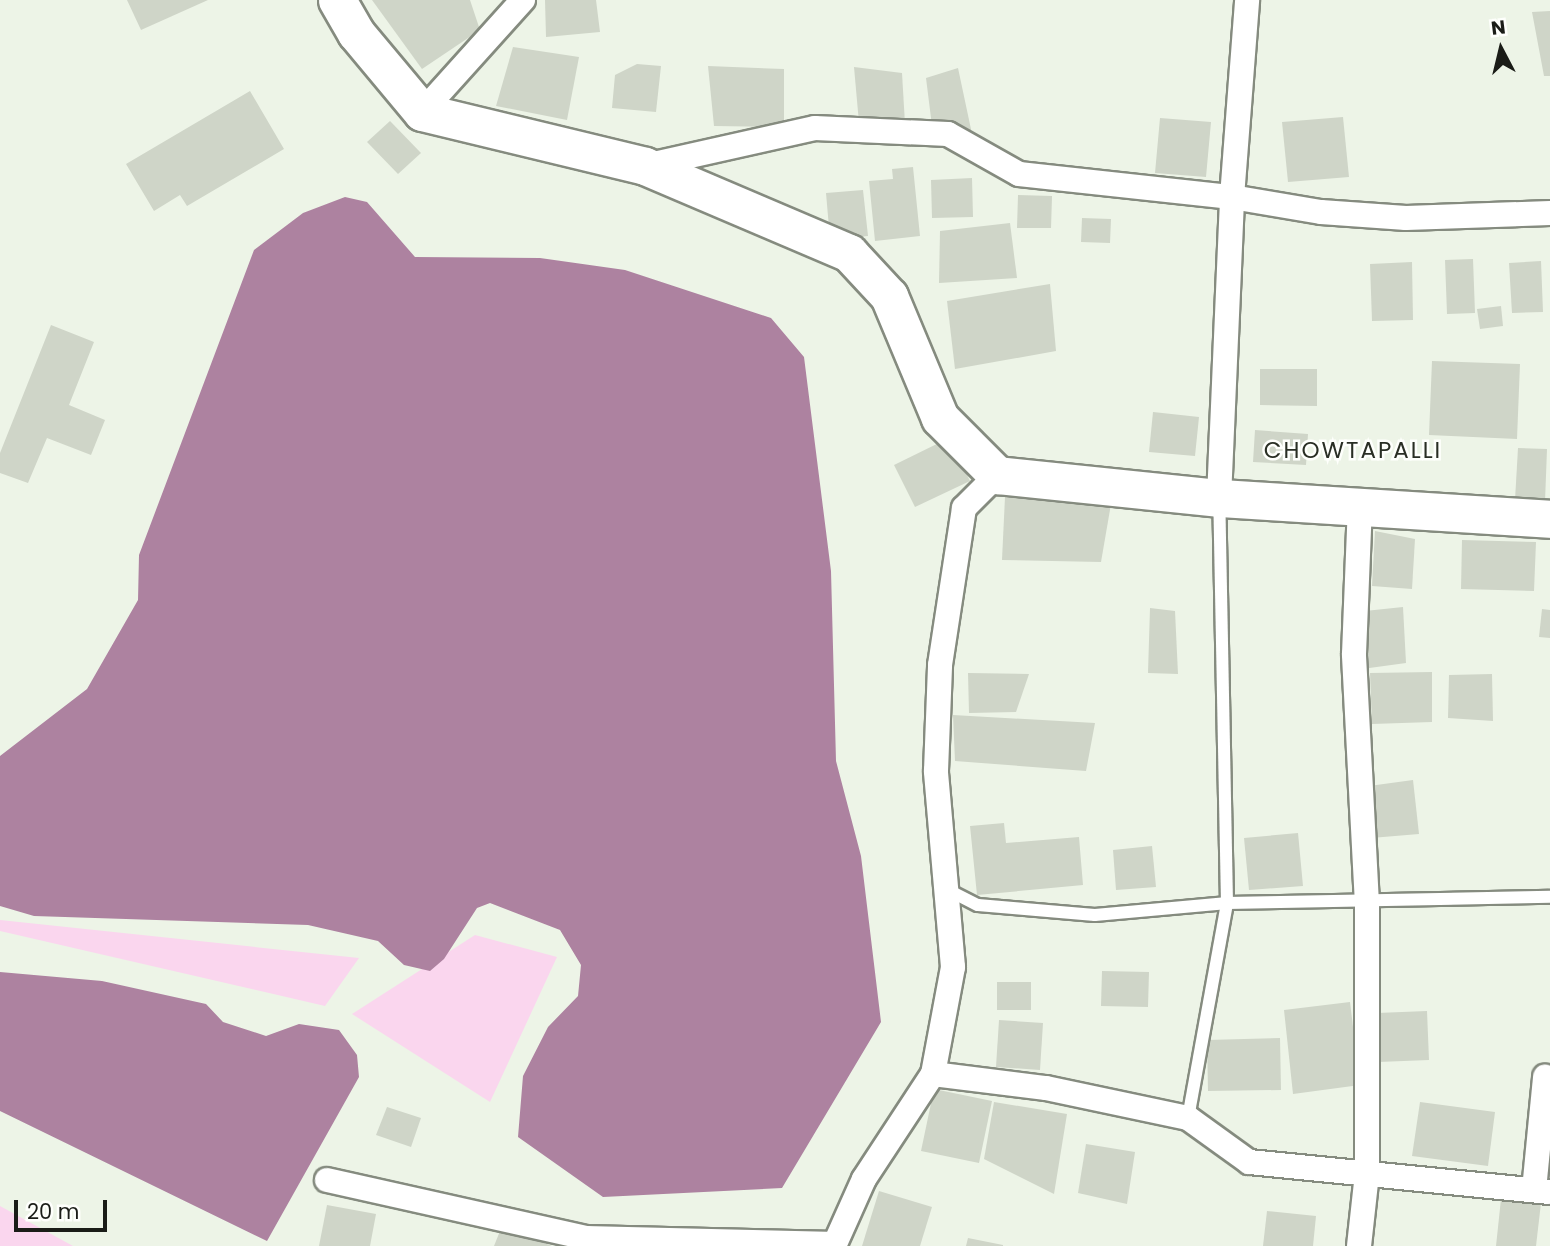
<!DOCTYPE html>
<html>
<head>
<meta charset="utf-8">
<style>
	body { margin:0 }
	#map { position:relative; width:1550px; height:1246px; overflow:hidden; background:#edf4e7; font-family:Poppins,sans-serif }
	div>[style] { position:absolute }
	[style*='--x'] { left:calc(var(--x)*1px); top:calc(var(--y)*1px); width:calc(var(--w)*1px); rotate:calc(var(--a)*1deg) }
	.green>* { inset:0; background:#fad6ee }
	.water>* { inset:0; background:#ad82a0 }
	.building>* { inset:0; background:#cfd5c8 }
	.roads { filter:drop-shadow(2px 0 #858b7f) drop-shadow(-2px 0 #858b7f) drop-shadow(0 2px #858b7f) drop-shadow(0 -2px #858b7f) }
	.lane>* { height:12px; margin:-6px; padding:0 6px; transform-origin:6px; border-radius:6px; background:#fff }
	.street>* { height:24px; margin:-12px; padding:0 12px; transform-origin:12px; border-radius:12px; background:#fff }
	.secondary>* { height:37px; margin:-18.5px; padding:0 18.5px; transform-origin:18.5px; border-radius:18.5px; background:#fff }
	span { translate:-50% -50%; white-space:nowrap; text-align:center; line-height:1.15; -webkit-text-stroke:5px #fefffc; paint-order:stroke }
	.quarter-label { font-size:23px; color:#292e24; letter-spacing:2px }
	.north { position:absolute; left:1466px; top:14px; width:70px; height:70px; -webkit-text-stroke:5px #fefffc; paint-order:stroke; rotate:353deg; font-size:19px; font-weight:700; line-height:28px; text-align:center; color:#1a1c17 }
	.north::after { content:''; display:block; margin:auto; width:24px; height:32px; background:#1a1c17; clip-path:polygon(50% 0,100% 100%,50% 72%,0 100%) }
	.scale { position:absolute; left:14px; top:1200px; width:93px; height:32px; box-sizing:border-box; border:4px solid #1a1c17; border-top:0; padding-left:9px; font-size:21px; line-height:24px; white-space:nowrap; color:#1a1c17; -webkit-text-stroke:5px #fefffc; paint-order:stroke }
</style>
</head>
<body>
<div id="map">
	<div class="green">
		<div style="clip-path:polygon(0 920px,359px 958px,325px 1006px,0 931px)"></div>
		<div style="clip-path:polygon(475px 935px,557px 957px,490px 1102px,352px 1014px)"></div>
		<div style="clip-path:polygon(0 1206px,73px 1246px,0 1246px)"></div>
	</div>
	<div class="water">
		<div style="clip-path:polygon(345px 197px,367px 202px,415px 257px,540px 258px,625px 270px,771px 318px,804px 357px,831px 571px,836px 761px,861px 856px,881px 1022px,782px 1188px,603px 1197px,518px 1137px,523px 1076px,548px 1027px,578px 996px,581px 965px,560px 930px,490px 903px,477px 908px,444px 959px,430px 971px,404px 965px,378px 941px,308px 925px,34px 916px,0 906px,0 756px,87px 689px,138px 600px,139px 555px,254px 250px,303px 213px)"></div>
		<div style="clip-path:polygon(0 972px,102px 981px,206px 1004px,223px 1022px,266px 1036px,299px 1024px,339px 1030px,357px 1055px,359px 1077px,267px 1241px,0 1111px)"></div>
	</div>
	<div class="building">
		<div style="clip-path:polygon(127px 0,208px 0,141px 30px)"></div>
		<div style="clip-path:polygon(372px 0,470px 0,480px 30px,422px 69px)"></div>
		<div style="clip-path:polygon(545px 0,596px 0,600px 32px,546px 37px)"></div>
		<div style="clip-path:polygon(1550px 11px,1550px 76px,1544px 76px,1532px 12px)"></div>
		<div style="clip-path:polygon(513px 47px,579px 57px,567px 120px,496px 106px)"></div>
		<div style="clip-path:polygon(637px 64px,661px 66px,656px 112px,612px 108px,615px 75px)"></div>
		<div style="clip-path:polygon(708px 66px,784px 69px,784px 127px,714px 126px)"></div>
		<div style="clip-path:polygon(854px 67px,902px 73px,905px 124px,859px 123px)"></div>
		<div style="clip-path:polygon(958px 68px,972px 134px,932px 126px,926px 78px)"></div>
		<div style="clip-path:polygon(250px 91px,284px 149px,187px 206px,180px 195px,154px 211px,126px 164px)"></div>
		<div style="clip-path:polygon(1343px 117px,1349px 177px,1288px 182px,1282px 122px)"></div>
		<div style="clip-path:polygon(1160px 118px,1211px 122px,1206px 177px,1155px 173px)"></div>
		<div style="clip-path:polygon(390px 121px,421px 153px,398px 174px,367px 142px)"></div>
		<div style="clip-path:polygon(913px 167px,920px 236px,875px 241px,869px 181px,893px 179px,892px 169px)"></div>
		<div style="clip-path:polygon(972px 178px,973px 217px,932px 218px,931px 180px)"></div>
		<div style="clip-path:polygon(863px 190px,868px 236px,830px 239px,826px 193px)"></div>
		<div style="clip-path:polygon(1018px 195px,1052px 196px,1051px 228px,1017px 228px)"></div>
		<div style="clip-path:polygon(1082px 218px,1111px 219px,1110px 243px,1081px 242px)"></div>
		<div style="clip-path:polygon(1010px 223px,1017px 278px,939px 283px,940px 231px)"></div>
		<div style="clip-path:polygon(1473px 259px,1475px 313px,1447px 314px,1445px 260px)"></div>
		<div style="clip-path:polygon(1541px 261px,1543px 312px,1512px 313px,1509px 263px)"></div>
		<div style="clip-path:polygon(1412px 262px,1413px 320px,1372px 321px,1370px 264px)"></div>
		<div style="clip-path:polygon(1050px 284px,1056px 351px,955px 369px,947px 301px)"></div>
		<div style="clip-path:polygon(1501px 306px,1503px 326px,1480px 329px,1477px 309px)"></div>
		<div style="clip-path:polygon(51px 325px,94px 342px,69px 405px,105px 420px,91px 455px,47px 438px,28px 483px,0 473px,0 453px)"></div>
		<div style="clip-path:polygon(1432px 361px,1520px 364px,1517px 439px,1429px 435px)"></div>
		<div style="clip-path:polygon(1260px 369px,1317px 369px,1317px 406px,1260px 405px)"></div>
		<div style="clip-path:polygon(1153px 412px,1199px 417px,1195px 456px,1149px 452px)"></div>
		<div style="clip-path:polygon(1255px 430px,1308px 434px,1306px 465px,1253px 462px)"></div>
		<div style="clip-path:polygon(949px 438px,970px 481px,915px 507px,894px 465px)"></div>
		<div style="clip-path:polygon(1518px 448px,1547px 449px,1545px 502px,1515px 500px)"></div>
		<div style="clip-path:polygon(1005px 497px,1111px 504px,1101px 562px,1002px 560px)"></div>
		<div style="clip-path:polygon(1375px 531px,1415px 539px,1412px 589px,1372px 586px)"></div>
		<div style="clip-path:polygon(1462px 540px,1536px 542px,1534px 591px,1461px 589px)"></div>
		<div style="clip-path:polygon(1403px 607px,1406px 663px,1362px 669px,1365px 611px)"></div>
		<div style="clip-path:polygon(1150px 608px,1175px 611px,1178px 674px,1148px 673px)"></div>
		<div style="clip-path:polygon(1542px 609px,1550px 610px,1550px 638px,1539px 637px)"></div>
		<div style="clip-path:polygon(1432px 672px,1432px 722px,1372px 724px,1370px 673px)"></div>
		<div style="clip-path:polygon(968px 673px,1029px 674px,1016px 712px,969px 713px)"></div>
		<div style="clip-path:polygon(1492px 674px,1493px 721px,1448px 718px,1449px 675px)"></div>
		<div style="clip-path:polygon(953px 715px,1095px 723px,1086px 771px,955px 761px)"></div>
		<div style="clip-path:polygon(1413px 780px,1419px 834px,1371px 838px,1369px 786px)"></div>
		<div style="clip-path:polygon(1004px 823px,1006px 843px,1079px 837px,1083px 885px,977px 895px,970px 826px)"></div>
		<div style="clip-path:polygon(1298px 833px,1303px 886px,1249px 890px,1244px 838px)"></div>
		<div style="clip-path:polygon(1152px 846px,1156px 887px,1116px 890px,1113px 850px)"></div>
		<div style="clip-path:polygon(1102px 971px,1149px 972px,1148px 1007px,1101px 1006px)"></div>
		<div style="clip-path:polygon(997px 982px,1031px 982px,1031px 1010px,997px 1010px)"></div>
		<div style="clip-path:polygon(1350px 1002px,1360px 1085px,1293px 1094px,1284px 1010px)"></div>
		<div style="clip-path:polygon(1427px 1011px,1429px 1060px,1378px 1062px,1377px 1013px)"></div>
		<div style="clip-path:polygon(999px 1020px,1043px 1023px,1040px 1070px,996px 1067px)"></div>
		<div style="clip-path:polygon(1280px 1038px,1281px 1090px,1208px 1091px,1207px 1040px)"></div>
		<div style="clip-path:polygon(934px 1089px,992px 1101px,979px 1163px,921px 1151px)"></div>
		<div style="clip-path:polygon(994px 1102px,1067px 1114px,1054px 1194px,984px 1159px)"></div>
		<div style="clip-path:polygon(1420px 1102px,1495px 1112px,1488px 1166px,1412px 1156px)"></div>
		<div style="clip-path:polygon(387px 1107px,421px 1118px,411px 1147px,376px 1135px)"></div>
		<div style="clip-path:polygon(1086px 1144px,1135px 1152px,1127px 1204px,1078px 1193px)"></div>
		<div style="clip-path:polygon(879px 1191px,932px 1207px,920px 1246px,862px 1246px)"></div>
		<div style="clip-path:polygon(1501px 1199px,1541px 1203px,1536px 1246px,1496px 1246px)"></div>
		<div style="clip-path:polygon(327px 1205px,376px 1214px,370px 1246px,319px 1246px)"></div>
		<div style="clip-path:polygon(1267px 1211px,1316px 1216px,1313px 1246px,1263px 1246px)"></div>
		<div style="clip-path:polygon(502px 1226px,552px 1246px,494px 1246px)"></div>
		<div style="clip-path:polygon(968px 1238px,1003px 1245px,1003px 1246px,966px 1246px)"></div>
	</div>
	<div class="roads">
		<div class="lane">
			<div style="--x:950;--y:891;--w:31;--a:27"></div>
			<div style="--x:978;--y:905;--w:117;--a:4.9"></div>
			<div style="--x:1095;--y:915;--w:133;--a:-5.2"></div>
			<div style="--x:1227;--y:903;--w:323;--a:-1.1"></div>
			<div style="--x:1188;--y:1118;--w:219;--a:-79.7"></div>
			<div style="--x:1227;--y:903;--w:400;--a:-91.1"></div>
		</div>
		<div class="street">
			<div style="--x:422;--y:112;--w:151;--a:-48"></div>
			<div style="--x:645;--y:166;--w:174;--a:-12.6"></div>
			<div style="--x:815;--y:128;--w:133;--a:2.6"></div>
			<div style="--x:948;--y:134;--w:81;--a:29.4"></div>
			<div style="--x:1019;--y:174;--w:214;--a:6.2"></div>
			<div style="--x:1232;--y:197;--w:90;--a:9.6"></div>
			<div style="--x:1321;--y:212;--w:85;--a:4"></div>
			<div style="--x:1406;--y:218;--w:144;--a:-2"></div>
			<div style="--x:1219;--y:498;--w:301;--a:-87.5"></div>
			<div style="--x:1232;--y:197;--w:198;--a:-85.6"></div>
			<div style="--x:933;--y:1074;--w:114;--a:7.1"></div>
			<div style="--x:1046;--y:1088;--w:145;--a:11.9"></div>
			<div style="--x:1188;--y:1118;--w:75;--a:35.8"></div>
			<div style="--x:1249;--y:1162;--w:302;--a:5.7"></div>
			<div style="--x:327;--y:1180;--w:266;--a:12.6"></div>
			<div style="--x:587;--y:1238;--w:248;--a:1.4"></div>
			<div style="--x:1534;--y:1190;--w:114;--a:-84.4"></div>
			<div style="--x:834;--y:1246;--w:73;--a:-65.9"></div>
			<div style="--x:864;--y:1179;--w:126;--a:-56.7"></div>
			<div style="--x:933;--y:1074;--w:109;--a:-79.4"></div>
			<div style="--x:953;--y:967;--w:197;--a:-95"></div>
			<div style="--x:936;--y:771;--w:106;--a:-87.8"></div>
			<div style="--x:940;--y:665;--w:159;--a:-81.3"></div>
			<div style="--x:964;--y:508;--w:47;--a:-45"></div>
			<div style="--x:1359;--y:1246;--w:72;--a:-83.7"></div>
			<div style="--x:1367;--y:1174;--w:270;--a:-90"></div>
			<div style="--x:1367;--y:904;--w:250;--a:-93"></div>
			<div style="--x:1354;--y:654;--w:148;--a:-87.7"></div>
		</div>
		<div class="secondary">
			<div style="--x:337;--y:0;--w:38;--a:60"></div>
			<div style="--x:356;--y:33;--w:103;--a:50.1"></div>
			<div style="--x:422;--y:112;--w:229;--a:13.6"></div>
			<div style="--x:645;--y:166;--w:222;--a:23.1"></div>
			<div style="--x:849;--y:253;--w:59;--a:47.1"></div>
			<div style="--x:889;--y:296;--w:132;--a:67.3"></div>
			<div style="--x:940;--y:418;--w:81;--a:45"></div>
			<div style="--x:997;--y:475;--w:223;--a:5.9"></div>
			<div style="--x:1219;--y:498;--w:332;--a:3.6"></div>
		</div>
	</div>
	<div class="quarter-label">
		<span style="left:1353px;top:450px">CHOWTAPALLI</span>
	</div>
	<div class="north">N</div>
	<div class="scale">20 m</div>
</div>
</body>
</html>
